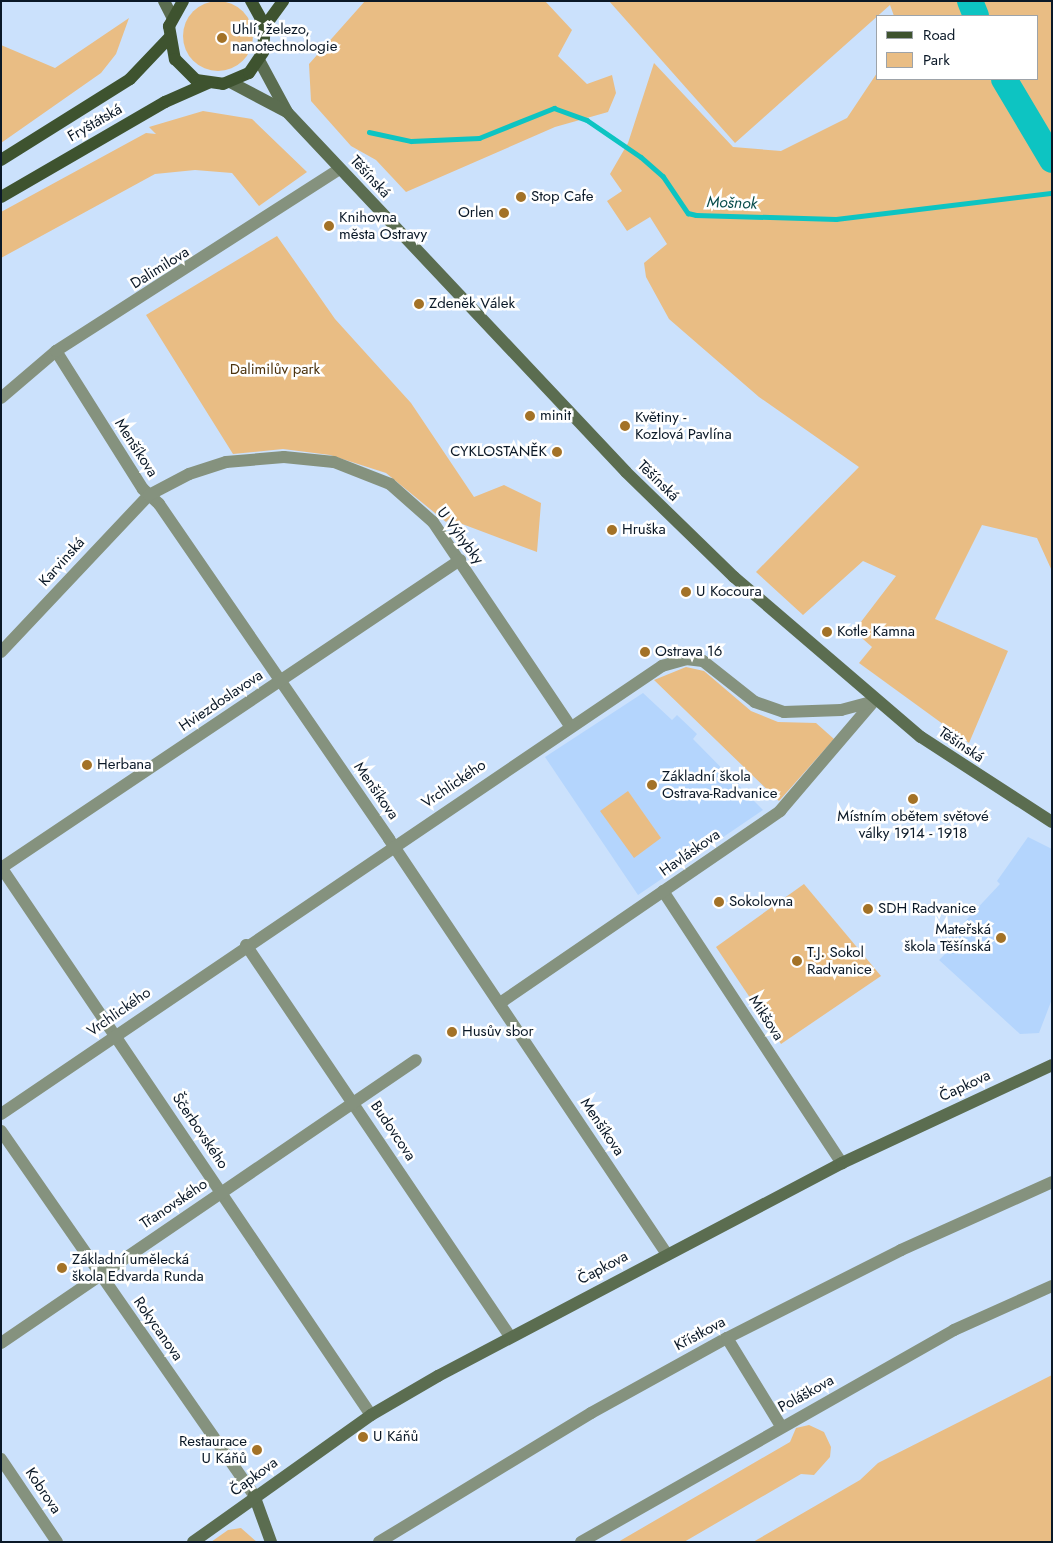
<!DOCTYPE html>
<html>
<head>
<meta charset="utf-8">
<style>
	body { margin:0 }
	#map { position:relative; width:1053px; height:1543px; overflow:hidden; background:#cbe1fc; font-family:Jost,sans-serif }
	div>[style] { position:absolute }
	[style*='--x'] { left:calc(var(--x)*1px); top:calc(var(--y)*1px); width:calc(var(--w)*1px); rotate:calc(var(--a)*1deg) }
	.built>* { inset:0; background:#b4d5fd }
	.green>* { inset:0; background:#e9bd84 }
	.round { border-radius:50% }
	.stream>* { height:4.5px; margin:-2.25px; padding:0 2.25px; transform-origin:2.25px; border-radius:2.25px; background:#0dc4c2 }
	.river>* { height:26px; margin:-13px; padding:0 13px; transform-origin:13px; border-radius:13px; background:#0dc4c2 }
	.street>* { height:12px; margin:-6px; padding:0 6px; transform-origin:6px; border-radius:6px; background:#85927e }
	.secondary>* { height:12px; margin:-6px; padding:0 6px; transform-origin:6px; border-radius:6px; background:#5b6d50 }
	.primary>* { height:12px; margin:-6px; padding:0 6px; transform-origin:6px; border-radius:6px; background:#3e532f }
	.dots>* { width:14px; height:14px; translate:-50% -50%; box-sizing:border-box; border:2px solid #fff; border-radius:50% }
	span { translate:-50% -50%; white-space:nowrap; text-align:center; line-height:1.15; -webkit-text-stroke:5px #fff; paint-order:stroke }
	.poi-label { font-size:15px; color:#0a1827 }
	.left { translate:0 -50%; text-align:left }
	.right { translate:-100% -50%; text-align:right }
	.street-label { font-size:15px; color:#0a1827 }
	.park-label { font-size:15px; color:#4c330e }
	.water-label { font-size:16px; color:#0a4e4d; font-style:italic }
	.frame { position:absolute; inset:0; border:2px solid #0a1827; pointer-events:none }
	.legend { position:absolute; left:876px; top:15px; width:162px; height:65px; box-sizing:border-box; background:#fff; border:1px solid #9da3a9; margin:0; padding:6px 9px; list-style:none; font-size:15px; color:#0a1827 }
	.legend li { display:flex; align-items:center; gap:10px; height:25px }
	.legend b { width:25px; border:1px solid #9da3a9 }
</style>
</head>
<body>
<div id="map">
	<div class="built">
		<div style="clip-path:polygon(643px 693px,672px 720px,677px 715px,697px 734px,693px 739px,763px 810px,638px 895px,545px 757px)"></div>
		<div style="clip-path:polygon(1028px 837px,1052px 849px,1052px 999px,1039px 1033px,1020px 1034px,939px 960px,945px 954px,940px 948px,1000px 884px,997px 881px)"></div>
	</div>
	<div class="green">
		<div class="round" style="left:183px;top:1px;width:70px;height:70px"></div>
		<div style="clip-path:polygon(365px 1px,545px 1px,572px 30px,558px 56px,587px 84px,612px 75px,616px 93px,608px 112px,555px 127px,406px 192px,376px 160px,351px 146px,311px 101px,309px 64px)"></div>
		<div style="clip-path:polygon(609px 1px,1052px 1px,1052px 571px,1037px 538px,982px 525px,935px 619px,1008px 651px,969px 743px,859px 663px,872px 647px,854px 631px,896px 576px,863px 561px,803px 615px,756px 572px,859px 467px,759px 397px,669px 319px,646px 277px,644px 263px,667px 244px,650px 217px,627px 231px,607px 201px,622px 191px,610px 174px,628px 143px,654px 63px,733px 147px,781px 151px,847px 118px,877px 73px,877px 79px,1037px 79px,1037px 16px,894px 16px,890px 5px,735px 143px)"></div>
		<div style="clip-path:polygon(129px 18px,116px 54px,101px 73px,1px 143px,1px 45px,55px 68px)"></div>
		<div style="clip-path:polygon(203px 111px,252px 119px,307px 172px,259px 206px,232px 173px,195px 170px,155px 174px,1px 258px,1px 212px,146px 133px,156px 134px,149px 127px)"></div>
		<div style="clip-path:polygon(277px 236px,335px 319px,411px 403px,474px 497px,504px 485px,541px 503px,537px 552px,449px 519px,446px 522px,386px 473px,330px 455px,283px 449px,233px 454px,146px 315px)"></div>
		<div style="clip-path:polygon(686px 667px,704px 671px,751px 711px,778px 722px,816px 723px,834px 739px,779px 801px,654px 680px)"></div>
		<div style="clip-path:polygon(628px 791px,661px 838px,634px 858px,600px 811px)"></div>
		<div style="clip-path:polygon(804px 884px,881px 976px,781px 1044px,716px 947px)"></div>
		<div style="clip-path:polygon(1052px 1375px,1052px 1542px,753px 1542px,860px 1480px,878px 1463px)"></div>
		<div style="clip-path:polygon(809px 1425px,824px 1432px,831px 1447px,830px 1457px,814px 1475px,801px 1474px,684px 1542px,618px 1542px,790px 1442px,796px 1428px)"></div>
		<div style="clip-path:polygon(241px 1528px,257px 1542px,211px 1542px,228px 1530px)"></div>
	</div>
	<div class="stream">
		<div style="--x:369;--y:132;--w:43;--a:12.1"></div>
		<div style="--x:411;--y:141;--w:68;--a:-2.5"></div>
		<div style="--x:479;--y:138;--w:81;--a:-21.8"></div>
		<div style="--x:554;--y:108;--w:35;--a:20"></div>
		<div style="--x:587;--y:120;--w:65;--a:34.4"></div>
		<div style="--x:641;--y:157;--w:29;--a:41"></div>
		<div style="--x:663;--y:176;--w:45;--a:56"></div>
		<div style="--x:688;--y:213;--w:8;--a:14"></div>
		<div style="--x:696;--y:215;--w:140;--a:1.6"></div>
		<div style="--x:836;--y:219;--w:218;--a:-6.9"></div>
	</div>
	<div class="river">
		<div style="--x:970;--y:1;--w:16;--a:68"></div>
		<div style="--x:1004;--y:79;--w:94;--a:59.3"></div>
	</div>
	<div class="street">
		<div style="--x:56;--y:351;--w:163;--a:57.8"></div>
		<div style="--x:143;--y:489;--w:22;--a:43"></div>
		<div style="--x:159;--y:504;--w:406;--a:55.5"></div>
		<div style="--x:389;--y:839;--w:497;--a:56.2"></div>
		<div style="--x:1;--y:398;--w:72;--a:-40.5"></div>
		<div style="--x:56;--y:351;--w:337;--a:-32.7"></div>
		<div style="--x:1;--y:652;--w:216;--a:-46.7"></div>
		<div style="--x:149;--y:495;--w:45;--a:-27.7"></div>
		<div style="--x:189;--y:474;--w:39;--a:-18"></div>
		<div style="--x:226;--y:462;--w:58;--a:-4.9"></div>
		<div style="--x:284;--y:457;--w:50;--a:5.7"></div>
		<div style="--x:334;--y:462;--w:60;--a:21.4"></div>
		<div style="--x:390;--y:484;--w:57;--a:41.5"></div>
		<div style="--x:433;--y:522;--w:246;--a:56.1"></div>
		<div style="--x:1;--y:867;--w:661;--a:55.97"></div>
		<div style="--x:1;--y:868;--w:553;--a:-33.86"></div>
		<div style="--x:663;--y:891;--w:326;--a:56.7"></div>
		<div style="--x:246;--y:945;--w:473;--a:56"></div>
		<div style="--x:500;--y:1003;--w:340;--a:-34.4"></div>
		<div style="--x:780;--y:811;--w:145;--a:-49.5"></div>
		<div style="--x:1;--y:1114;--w:799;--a:-34.13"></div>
		<div style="--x:662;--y:666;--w:25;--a:-16"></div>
		<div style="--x:686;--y:659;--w:17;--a:7"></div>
		<div style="--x:703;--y:661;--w:66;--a:38.3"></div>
		<div style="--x:755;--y:702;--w:31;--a:19"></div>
		<div style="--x:784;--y:712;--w:57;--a:-2"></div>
		<div style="--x:841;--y:710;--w:34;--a:-15"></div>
		<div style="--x:1;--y:1131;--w:443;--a:55.2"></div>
		<div style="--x:727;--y:1338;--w:103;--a:58.5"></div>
		<div style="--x:1;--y:1343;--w:502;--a:-34.29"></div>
		<div style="--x:1;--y:1459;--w:100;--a:56"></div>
		<div style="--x:379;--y:1542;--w:248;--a:-31.3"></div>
		<div style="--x:591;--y:1413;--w:155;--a:-28.9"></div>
		<div style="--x:727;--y:1338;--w:195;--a:-26.8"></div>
		<div style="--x:901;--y:1250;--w:166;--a:-24.2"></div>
		<div style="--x:581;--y:1542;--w:429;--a:-29.6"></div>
		<div style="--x:954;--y:1330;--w:107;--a:-24.2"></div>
	</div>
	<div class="secondary">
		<div style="--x:164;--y:1;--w:18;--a:63"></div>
		<div style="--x:259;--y:60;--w:59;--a:61.7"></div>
		<div style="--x:287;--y:112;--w:494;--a:46.7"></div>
		<div style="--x:626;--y:472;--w:151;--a:44.2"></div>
		<div style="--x:734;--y:577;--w:246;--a:40.6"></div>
		<div style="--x:921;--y:737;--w:156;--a:33"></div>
		<div style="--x:232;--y:83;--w:62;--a:27.8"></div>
		<div style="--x:254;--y:1495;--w:50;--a:70.1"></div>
		<div style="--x:193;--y:1542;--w:219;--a:-35.5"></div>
		<div style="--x:371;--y:1415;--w:78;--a:-30.2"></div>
		<div style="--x:438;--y:1376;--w:457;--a:-27.8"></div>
		<div style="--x:842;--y:1163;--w:232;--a:-25"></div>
	</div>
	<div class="primary">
		<div style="--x:183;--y:1;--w:29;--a:119"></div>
		<div style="--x:169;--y:26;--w:34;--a:80"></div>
		<div style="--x:175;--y:59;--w:30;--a:45"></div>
		<div style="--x:196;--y:80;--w:27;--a:8"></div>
		<div style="--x:223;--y:84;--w:28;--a:-23"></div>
		<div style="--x:249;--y:73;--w:25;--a:-56"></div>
		<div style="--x:263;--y:52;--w:26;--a:-86"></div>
		<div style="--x:265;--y:26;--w:29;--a:-119"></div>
		<div style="--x:265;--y:26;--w:31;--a:-54"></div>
		<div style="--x:1;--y:160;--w:152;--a:-32.1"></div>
		<div style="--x:130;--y:79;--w:57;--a:-46.4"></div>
		<div style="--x:1;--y:197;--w:190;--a:-30.1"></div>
		<div style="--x:165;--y:102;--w:47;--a:-23.8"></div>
	</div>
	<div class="dots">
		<div style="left:222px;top:38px;background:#a37227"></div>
		<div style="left:521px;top:197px;background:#a37227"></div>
		<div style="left:504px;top:213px;background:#a37227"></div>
		<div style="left:329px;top:226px;background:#a37227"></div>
		<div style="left:419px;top:304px;background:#a37227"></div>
		<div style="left:530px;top:416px;background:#a37227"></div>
		<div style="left:625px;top:426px;background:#a37227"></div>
		<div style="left:557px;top:452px;background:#a37227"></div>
		<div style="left:612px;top:530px;background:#a37227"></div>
		<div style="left:686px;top:592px;background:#a37227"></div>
		<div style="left:827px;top:632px;background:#a37227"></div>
		<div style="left:645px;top:652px;background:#a37227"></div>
		<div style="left:87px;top:765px;background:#a37227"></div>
		<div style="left:652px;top:785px;background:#a37227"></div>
		<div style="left:913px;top:799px;background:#a37227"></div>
		<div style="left:719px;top:902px;background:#a37227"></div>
		<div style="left:868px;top:909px;background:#a37227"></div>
		<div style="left:1001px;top:938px;background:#a37227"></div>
		<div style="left:797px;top:961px;background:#a37227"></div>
		<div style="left:452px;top:1032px;background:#a37227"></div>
		<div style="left:62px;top:1268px;background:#a37227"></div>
		<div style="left:363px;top:1437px;background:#a37227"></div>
		<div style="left:257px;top:1450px;background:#a37227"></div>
	</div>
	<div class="poi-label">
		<span class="left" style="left:232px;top:38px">Uhlí, železo,<br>nanotechnologie</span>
		<span class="left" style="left:531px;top:197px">Stop Cafe</span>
		<span class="right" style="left:494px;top:213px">Orlen</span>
		<span class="left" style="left:339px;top:226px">Knihovna<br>města Ostravy</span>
		<span class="left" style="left:429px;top:304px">Zdeněk Válek</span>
		<span class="left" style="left:540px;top:416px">minit</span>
		<span class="left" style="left:635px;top:426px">Květiny -<br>Kozlová Pavlína</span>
		<span class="right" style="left:547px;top:452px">CYKLOSTANĚK</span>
		<span class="left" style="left:622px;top:530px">Hruška</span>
		<span class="left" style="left:696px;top:592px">U Kocoura</span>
		<span class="left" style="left:837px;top:632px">Kotle Kamna</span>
		<span class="left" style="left:655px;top:652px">Ostrava 16</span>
		<span class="left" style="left:97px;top:765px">Herbana</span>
		<span class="left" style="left:662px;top:785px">Základní škola<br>Ostrava-Radvanice</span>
		<span style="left:913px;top:825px">Místním obětem světové<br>války 1914 - 1918</span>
		<span class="left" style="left:729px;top:902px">Sokolovna</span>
		<span class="left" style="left:878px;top:909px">SDH Radvanice</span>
		<span class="right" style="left:991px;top:938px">Mateřská<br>škola Těšínská</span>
		<span class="left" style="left:807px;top:961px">T.J. Sokol<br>Radvanice</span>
		<span class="left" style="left:462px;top:1032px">Husův sbor</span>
		<span class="left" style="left:72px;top:1268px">Základní umělecká<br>škola Edvarda Runda</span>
		<span class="left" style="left:373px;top:1437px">U Káňů</span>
		<span class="right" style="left:247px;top:1450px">Restaurace<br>U Káňů</span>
	</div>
	<div class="street-label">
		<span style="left:95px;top:123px;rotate:-30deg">Fryštátská</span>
		<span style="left:370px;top:177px;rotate:47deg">Těšínská</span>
		<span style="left:160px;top:268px;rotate:-32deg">Dalimilova</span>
		<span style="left:136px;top:448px;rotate:57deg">Menšíkova</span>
		<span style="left:658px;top:481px;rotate:44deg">Těšínská</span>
		<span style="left:460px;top:536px;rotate:53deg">U Výhybky</span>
		<span style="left:62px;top:562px;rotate:-48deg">Karvinská</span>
		<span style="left:221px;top:701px;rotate:-34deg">Hviezdoslavova</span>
		<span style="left:961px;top:745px;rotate:34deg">Těšínská</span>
		<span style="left:454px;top:784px;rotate:-34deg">Vrchlického</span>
		<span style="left:376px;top:791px;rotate:55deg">Menšíkova</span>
		<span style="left:690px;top:853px;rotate:-35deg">Havláskova</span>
		<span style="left:119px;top:1012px;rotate:-35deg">Vrchlického</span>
		<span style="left:766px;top:1018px;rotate:57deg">Mikšova</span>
		<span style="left:965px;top:1086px;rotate:-25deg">Čapkova</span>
		<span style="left:602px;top:1127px;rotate:56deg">Menšíkova</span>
		<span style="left:200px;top:1131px;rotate:56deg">Ščerbovského</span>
		<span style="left:393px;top:1131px;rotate:56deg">Budovcova</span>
		<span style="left:174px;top:1204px;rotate:-34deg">Třanovského</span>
		<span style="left:603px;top:1268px;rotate:-28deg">Čapkova</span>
		<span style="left:158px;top:1329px;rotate:55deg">Rokycanova</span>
		<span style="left:700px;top:1334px;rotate:-28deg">Křístkova</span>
		<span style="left:806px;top:1394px;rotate:-29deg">Poláškova</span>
		<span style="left:254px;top:1477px;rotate:-36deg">Čapkova</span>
		<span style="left:43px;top:1491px;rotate:56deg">Kobrova</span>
	</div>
	<div class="park-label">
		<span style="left:275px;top:370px">Dalimilův park</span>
	</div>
	<div class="water-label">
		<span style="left:732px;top:203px;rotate:2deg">Mošnok</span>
	</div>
	<div class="frame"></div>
	<ul class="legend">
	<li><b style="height:6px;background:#3e532f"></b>Road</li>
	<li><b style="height:14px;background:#e9bd84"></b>Park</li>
	</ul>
</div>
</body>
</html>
